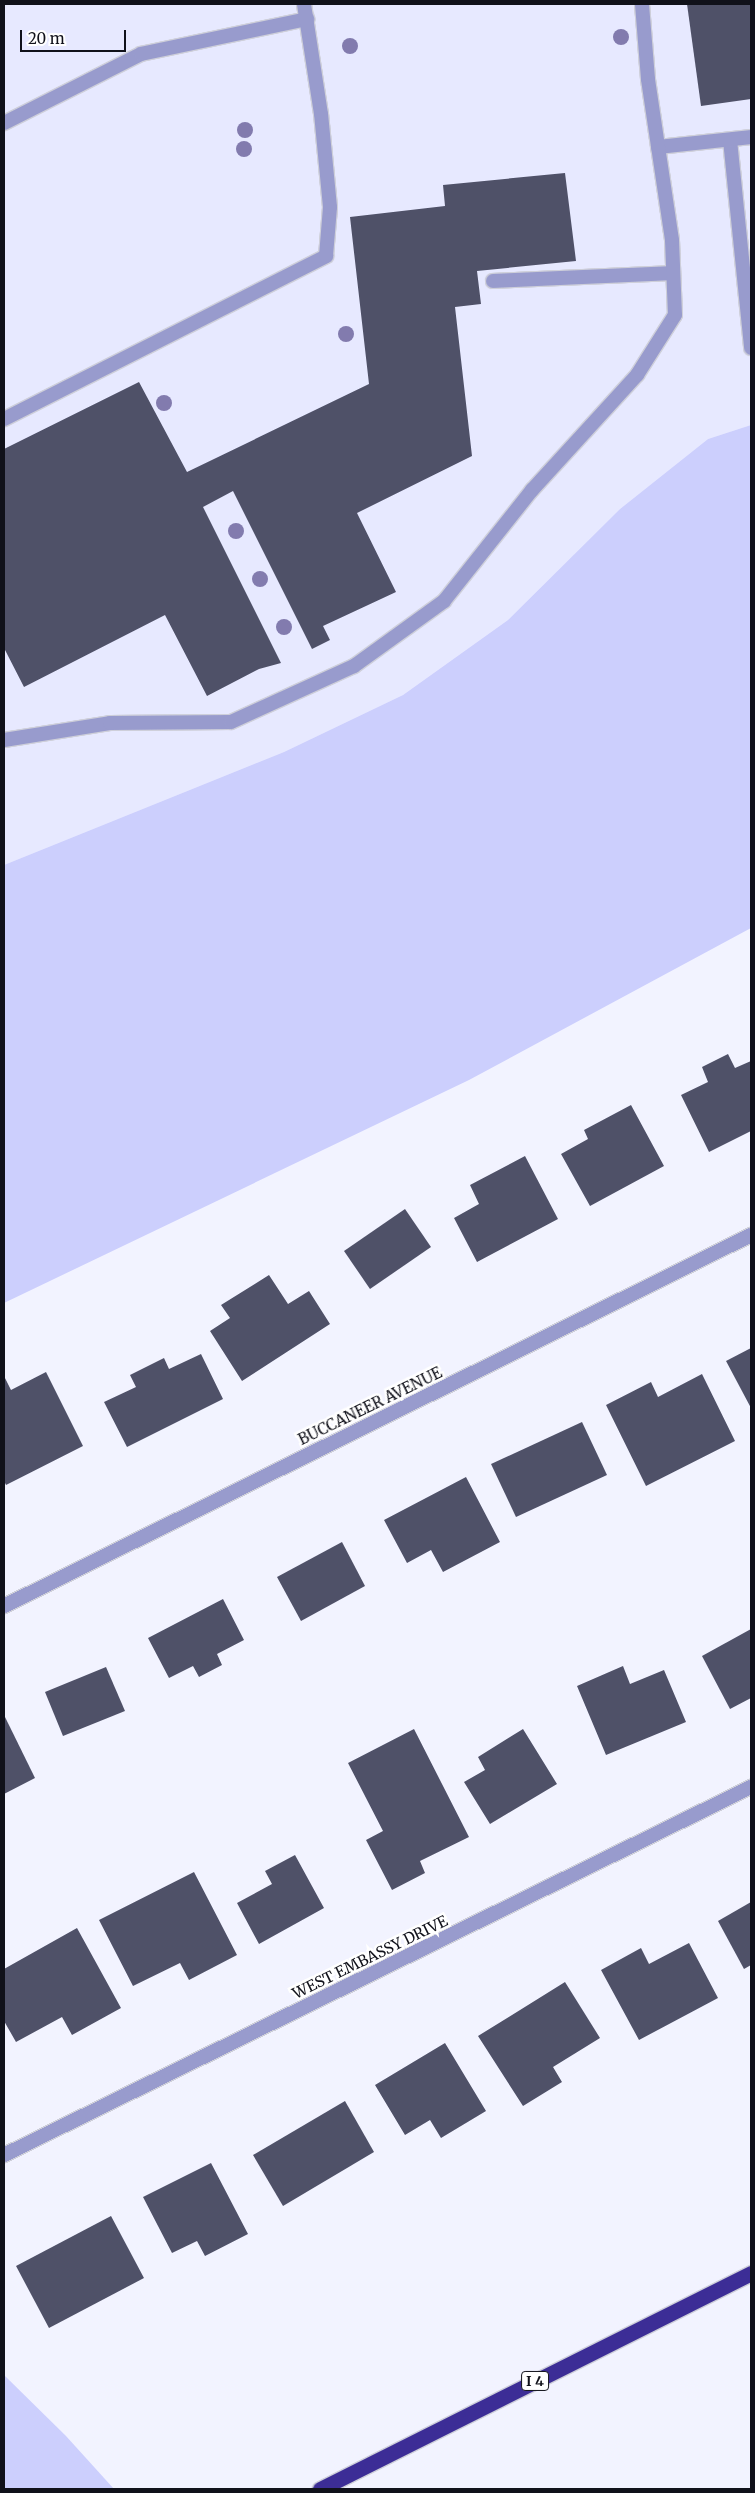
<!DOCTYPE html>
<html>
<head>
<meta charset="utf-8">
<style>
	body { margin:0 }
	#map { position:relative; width:755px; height:2493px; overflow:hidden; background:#f2f3ff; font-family:Merriweather,serif }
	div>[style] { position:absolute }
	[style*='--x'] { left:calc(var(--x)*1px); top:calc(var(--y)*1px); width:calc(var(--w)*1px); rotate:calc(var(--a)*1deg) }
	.built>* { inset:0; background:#e7e9ff }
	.green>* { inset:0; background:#cccffd }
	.building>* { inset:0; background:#4f5168 }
	.roads { filter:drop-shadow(1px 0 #cecfda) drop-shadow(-1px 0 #cecfda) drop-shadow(0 1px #cecfda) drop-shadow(0 -1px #cecfda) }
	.service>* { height:14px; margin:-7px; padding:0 7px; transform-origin:7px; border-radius:7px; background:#989bcd }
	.minor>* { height:14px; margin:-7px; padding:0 7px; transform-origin:7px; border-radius:7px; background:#989bcd }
	.motorway>* { height:15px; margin:-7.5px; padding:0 7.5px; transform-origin:7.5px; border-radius:7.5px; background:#3c2d96 }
	.trees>* { width:16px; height:16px; margin:-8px; border-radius:50%; background:#827bae }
	span { translate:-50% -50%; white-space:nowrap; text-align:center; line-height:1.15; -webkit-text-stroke:5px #fff; paint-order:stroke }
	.shield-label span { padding:1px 4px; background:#fff; border:1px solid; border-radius:4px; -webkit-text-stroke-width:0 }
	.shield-label { font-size:14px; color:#10111a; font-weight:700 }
	.street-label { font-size:15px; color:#10111a }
	.frame { position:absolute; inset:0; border:5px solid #10111a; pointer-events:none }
	.scale { position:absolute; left:20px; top:30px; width:106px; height:22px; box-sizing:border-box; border:2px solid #10111a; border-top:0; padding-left:6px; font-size:15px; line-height:18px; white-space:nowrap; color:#10111a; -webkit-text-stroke:4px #fff; paint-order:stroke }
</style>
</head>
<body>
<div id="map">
	<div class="built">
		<div style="clip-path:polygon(4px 4px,751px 4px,751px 425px,708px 439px,620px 509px,508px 620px,403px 695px,284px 752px,4px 865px)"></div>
	</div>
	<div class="green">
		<div style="clip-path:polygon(751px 425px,751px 928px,469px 1080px,4px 1303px,4px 865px,284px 752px,403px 695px,508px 620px,620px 509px,708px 439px)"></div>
		<div style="clip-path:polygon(4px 2375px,66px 2436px,114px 2489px,4px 2489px)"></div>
	</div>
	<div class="building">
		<div style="clip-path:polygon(687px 4px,751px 4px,751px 99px,701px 106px)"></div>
		<div style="clip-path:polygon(565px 173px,576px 261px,477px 271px,481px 304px,455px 307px,472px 456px,357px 513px,396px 592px,323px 626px,330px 640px,312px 649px,233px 491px,203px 507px,281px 663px,259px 669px,207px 696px,165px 615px,24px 687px,4px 648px,4px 449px,139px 382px,187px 472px,369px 384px,350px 217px,445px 206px,443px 185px)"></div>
		<div style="clip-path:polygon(728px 1054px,735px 1068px,751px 1061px,751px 1131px,709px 1152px,681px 1095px,708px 1082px,702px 1067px)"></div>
		<div style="clip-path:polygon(631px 1105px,664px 1166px,590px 1206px,561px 1154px,588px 1139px,584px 1130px)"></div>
		<div style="clip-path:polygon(525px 1156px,558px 1219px,477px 1262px,454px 1218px,479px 1204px,470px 1185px)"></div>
		<div style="clip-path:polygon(405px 1209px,431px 1247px,370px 1289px,344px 1251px)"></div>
		<div style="clip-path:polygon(269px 1275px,288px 1304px,309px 1291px,330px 1324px,242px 1381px,210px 1331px,230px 1318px,221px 1305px)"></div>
		<div style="clip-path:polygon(751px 1348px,751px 1408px,726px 1361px)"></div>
		<div style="clip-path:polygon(201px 1354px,223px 1399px,127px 1447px,104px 1402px,136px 1387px,130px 1375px,164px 1358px,169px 1369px)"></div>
		<div style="clip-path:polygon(46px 1372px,83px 1446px,6px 1485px,4px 1481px,4px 1376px,11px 1390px)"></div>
		<div style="clip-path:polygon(702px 1374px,735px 1441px,646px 1486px,606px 1405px,651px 1382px,658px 1397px)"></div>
		<div style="clip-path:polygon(582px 1422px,607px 1475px,516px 1517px,491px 1464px)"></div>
		<div style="clip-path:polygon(466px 1477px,500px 1542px,443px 1572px,431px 1550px,407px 1563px,384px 1520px)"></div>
		<div style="clip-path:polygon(342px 1542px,365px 1586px,301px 1621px,277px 1577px)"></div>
		<div style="clip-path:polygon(223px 1599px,244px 1640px,217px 1654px,222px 1665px,199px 1677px,193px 1666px,169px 1678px,148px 1638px)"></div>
		<div style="clip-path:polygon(751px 1629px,751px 1698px,730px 1709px,702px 1656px)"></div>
		<div style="clip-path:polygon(623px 1666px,630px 1684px,664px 1670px,686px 1722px,606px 1755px,577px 1686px)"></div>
		<div style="clip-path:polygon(106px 1667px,125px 1711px,63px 1736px,45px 1692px)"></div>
		<div style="clip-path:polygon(4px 1717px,5px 1717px,35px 1778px,4px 1794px)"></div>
		<div style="clip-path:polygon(414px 1729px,469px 1837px,420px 1861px,425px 1873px,392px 1890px,366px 1840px,383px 1831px,348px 1763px)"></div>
		<div style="clip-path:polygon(523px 1729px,557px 1784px,490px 1824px,464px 1782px,485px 1770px,478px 1757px)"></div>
		<div style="clip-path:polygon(295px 1855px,324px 1908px,259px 1944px,237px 1903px,272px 1884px,265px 1871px)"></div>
		<div style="clip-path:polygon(194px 1872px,237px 1955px,189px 1980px,180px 1963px,133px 1986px,99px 1920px)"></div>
		<div style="clip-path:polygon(751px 1902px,751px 1965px,744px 1969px,718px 1921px)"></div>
		<div style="clip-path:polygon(77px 1928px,121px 2008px,72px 2035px,62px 2017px,16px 2042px,4px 2021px,4px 1969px)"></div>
		<div style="clip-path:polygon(689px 1943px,718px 1998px,639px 2040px,601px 1970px,641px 1948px,649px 1964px)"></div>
		<div style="clip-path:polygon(565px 1982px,600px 2038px,553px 2067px,562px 2082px,523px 2106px,478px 2036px)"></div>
		<div style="clip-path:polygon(445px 2043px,486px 2111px,441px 2138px,430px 2120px,405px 2135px,375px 2085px)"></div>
		<div style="clip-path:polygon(345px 2101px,374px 2152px,283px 2206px,253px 2155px)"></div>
		<div style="clip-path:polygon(211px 2163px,248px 2234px,205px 2256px,197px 2241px,172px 2253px,143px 2197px)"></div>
		<div style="clip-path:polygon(111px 2216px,144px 2278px,49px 2328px,16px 2266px)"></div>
	</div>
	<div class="roads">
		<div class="service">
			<div style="--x:4;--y:123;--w:153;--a:-26.7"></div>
			<div style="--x:141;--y:54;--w:170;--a:-11.9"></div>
			<div style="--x:730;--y:140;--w:209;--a:84.2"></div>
			<div style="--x:658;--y:147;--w:94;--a:-6.1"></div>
			<div style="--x:493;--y:281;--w:180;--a:-2.5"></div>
			<div style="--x:4;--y:419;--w:361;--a:-26.8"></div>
			<div style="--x:326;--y:256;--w:49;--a:-85.3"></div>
			<div style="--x:330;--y:207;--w:93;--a:-95.5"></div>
			<div style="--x:321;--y:114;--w:111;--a:-98.8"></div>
			<div style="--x:4;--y:740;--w:107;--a:-9.1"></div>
			<div style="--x:110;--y:723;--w:121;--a:-0.5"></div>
			<div style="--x:231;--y:722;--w:135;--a:-24.5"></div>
			<div style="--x:354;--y:666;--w:111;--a:-35.8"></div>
			<div style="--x:444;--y:601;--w:142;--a:-51.6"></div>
			<div style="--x:532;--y:490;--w:156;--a:-47.6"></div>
			<div style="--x:637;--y:375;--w:71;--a:-57.7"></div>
			<div style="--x:675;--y:315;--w:75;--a:-92.3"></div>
			<div style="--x:672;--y:240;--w:163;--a:-98.5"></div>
			<div style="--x:648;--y:79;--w:75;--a:-94.6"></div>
		</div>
		<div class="minor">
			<div style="--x:4;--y:1606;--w:834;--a:-26.41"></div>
			<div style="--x:4;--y:2155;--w:833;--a:-26.23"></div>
		</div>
		<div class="motorway">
			<div style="--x:320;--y:2489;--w:482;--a:-26.6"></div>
		</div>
	</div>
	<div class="trees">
		<div style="left:621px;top:37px"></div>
		<div style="left:350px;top:46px"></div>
		<div style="left:245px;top:130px"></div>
		<div style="left:244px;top:149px"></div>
		<div style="left:346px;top:334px"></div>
		<div style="left:164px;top:403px"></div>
		<div style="left:236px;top:531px"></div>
		<div style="left:260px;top:579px"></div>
		<div style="left:284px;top:627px"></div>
	</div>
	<div class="shield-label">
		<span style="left:535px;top:2381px">I 4</span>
	</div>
	<div class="street-label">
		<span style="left:370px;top:1406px;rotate:-26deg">BUCCANEER AVENUE</span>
		<span style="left:370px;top:1957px;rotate:-26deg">WEST EMBASSY DRIVE</span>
	</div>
	<div class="frame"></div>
	<div class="scale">20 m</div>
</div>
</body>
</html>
